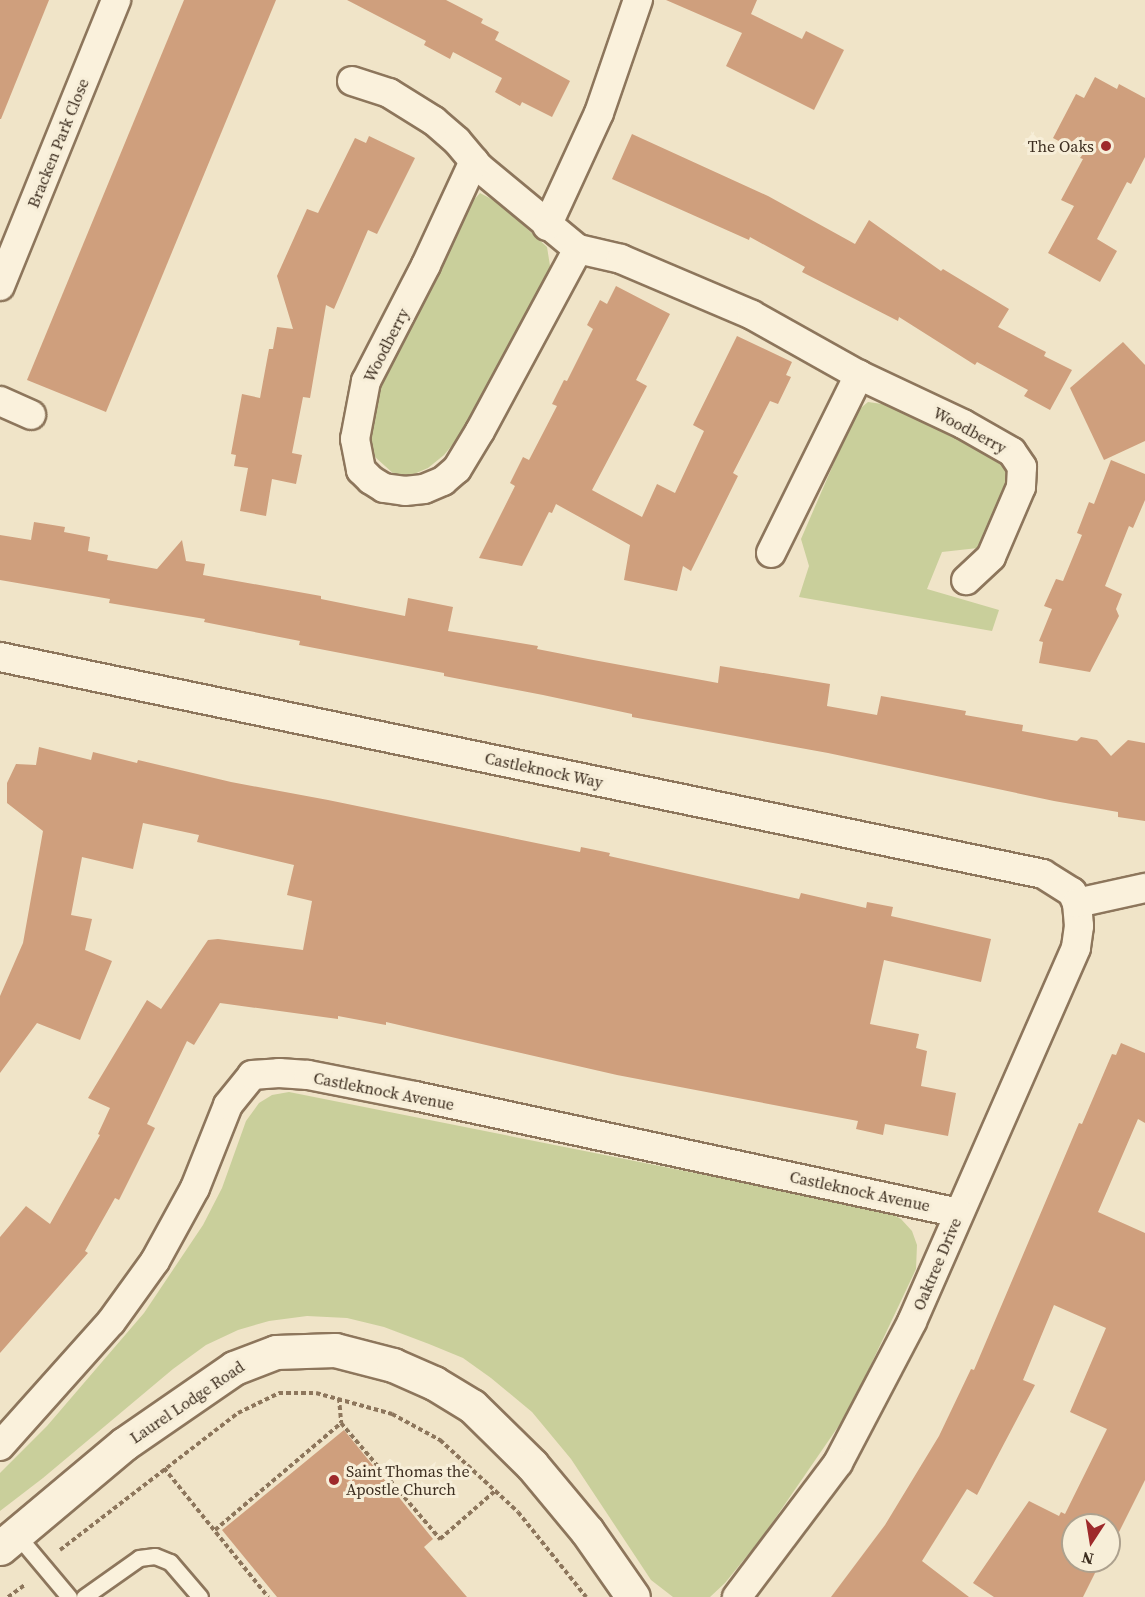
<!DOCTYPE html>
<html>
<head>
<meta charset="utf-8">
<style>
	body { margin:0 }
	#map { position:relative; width:1145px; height:1597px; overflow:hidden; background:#f0e4c8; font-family:"Source Serif 4",serif }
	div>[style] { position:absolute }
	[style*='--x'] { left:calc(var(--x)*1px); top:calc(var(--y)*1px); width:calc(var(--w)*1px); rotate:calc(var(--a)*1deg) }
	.green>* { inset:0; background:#c9cf9b }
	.building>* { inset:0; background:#cf9f7d }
	.path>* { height:4px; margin-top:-2px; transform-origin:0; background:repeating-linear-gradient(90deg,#8d765c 0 4.5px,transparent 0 7.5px) }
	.roads { filter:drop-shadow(2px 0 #8d765c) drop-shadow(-2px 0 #8d765c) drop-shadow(0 2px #8d765c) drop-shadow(0 -2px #8d765c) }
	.lane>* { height:15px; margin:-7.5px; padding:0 7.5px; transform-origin:7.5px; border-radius:7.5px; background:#faf1dc }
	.street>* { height:28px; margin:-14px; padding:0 14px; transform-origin:14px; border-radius:14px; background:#faf1dc }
	.secondary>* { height:33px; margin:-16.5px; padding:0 16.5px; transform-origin:16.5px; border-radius:16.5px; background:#faf1dc }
	.dots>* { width:16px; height:16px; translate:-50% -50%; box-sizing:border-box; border:3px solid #f7eed8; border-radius:50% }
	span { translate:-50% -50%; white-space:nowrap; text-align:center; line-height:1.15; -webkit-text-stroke:6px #f7eed8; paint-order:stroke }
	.street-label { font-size:16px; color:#3d2e20 }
	.poi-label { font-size:16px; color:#3d2e20 }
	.right { translate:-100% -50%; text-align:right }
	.left { translate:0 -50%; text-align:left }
	.north { position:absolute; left:1061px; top:1513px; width:60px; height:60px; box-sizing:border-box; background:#f7eed8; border:2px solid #ada18e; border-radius:50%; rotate:192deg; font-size:16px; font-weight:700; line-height:24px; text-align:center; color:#3d2e20 }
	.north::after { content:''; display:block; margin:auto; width:21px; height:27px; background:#9e2a2b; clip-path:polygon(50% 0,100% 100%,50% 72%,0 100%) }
</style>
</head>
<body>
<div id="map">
	<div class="green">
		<div style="clip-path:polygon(480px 193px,499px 203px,547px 247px,551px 272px,468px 426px,444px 455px,428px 468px,407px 477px,395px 475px,375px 457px,371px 441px,371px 425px,381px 376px,442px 267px,472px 202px)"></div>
		<div style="clip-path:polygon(868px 402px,896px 406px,986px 450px,1007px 469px,1009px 484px,978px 548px,942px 552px,927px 589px,999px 610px,992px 631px,799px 597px,809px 566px,801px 539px,856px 412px)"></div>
		<div style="clip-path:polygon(289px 1092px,886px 1211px,901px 1219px,912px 1231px,917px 1245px,916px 1269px,857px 1394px,840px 1424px,763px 1536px,725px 1583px,710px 1597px,673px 1597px,651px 1580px,571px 1459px,532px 1412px,491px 1378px,463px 1358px,429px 1344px,384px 1327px,347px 1318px,307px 1316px,269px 1321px,238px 1330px,206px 1345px,173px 1369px,43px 1478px,0 1511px,0 1473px,47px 1426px,144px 1313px,203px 1225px,222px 1188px,246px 1121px,259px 1103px,272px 1095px)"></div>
	</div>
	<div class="building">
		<div style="clip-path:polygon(0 0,49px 0,1px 119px,0 119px)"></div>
		<div style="clip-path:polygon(184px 0,276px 0,106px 412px,27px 380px)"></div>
		<div style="clip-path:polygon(347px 0,446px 0,483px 19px,481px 23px,499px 32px,495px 40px,570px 81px,552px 117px,522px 102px,520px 106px,495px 92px,502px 78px,453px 52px,450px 59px,424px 45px,426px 41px)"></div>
		<div style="clip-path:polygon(666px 0,757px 0,751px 14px,802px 39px,806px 31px,844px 50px,814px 110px,726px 66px,742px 33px)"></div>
		<div style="clip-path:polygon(1095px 77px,1117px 89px,1119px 84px,1145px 98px,1145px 157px,1131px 184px,1127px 182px,1097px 239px,1117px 251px,1100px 282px,1048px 253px,1074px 206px,1061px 200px,1083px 159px,1080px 158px,1083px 154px,1053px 138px,1076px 94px,1084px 98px)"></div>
		<div style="clip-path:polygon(632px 134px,768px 196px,855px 244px,869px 220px,941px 271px,943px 269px,1009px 309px,998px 327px,1046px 352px,1044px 356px,1072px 370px,1050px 410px,1024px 396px,1028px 390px,977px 362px,975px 365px,899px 317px,898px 321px,802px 272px,805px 267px,750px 237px,749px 240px,612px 179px)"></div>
		<div style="clip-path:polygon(369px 136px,415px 158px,377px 234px,368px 230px,334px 309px,326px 305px,310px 398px,303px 397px,292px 453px,302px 455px,296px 484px,272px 479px,266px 516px,240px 511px,248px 468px,234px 466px,236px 455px,231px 454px,242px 394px,260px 398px,269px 349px,273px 349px,277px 327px,293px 329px,277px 276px,307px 209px,318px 213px,355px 138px,366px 143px)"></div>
		<div style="clip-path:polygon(616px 286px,670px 314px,636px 380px,647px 386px,592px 490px,642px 517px,657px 484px,675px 493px,704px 431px,693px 425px,737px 336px,792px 362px,786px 375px,791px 377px,778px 404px,770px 401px,733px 473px,738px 476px,691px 571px,683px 566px,677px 591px,624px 580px,630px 545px,556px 504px,552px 513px,549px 512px,522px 566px,479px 558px,515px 486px,510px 483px,523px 457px,529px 460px,557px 406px,552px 404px,564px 380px,567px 381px,593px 329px,587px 325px,600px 300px,607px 304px)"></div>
		<div style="clip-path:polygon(1123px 342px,1145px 365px,1145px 441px,1104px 460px,1070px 388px)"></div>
		<div style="clip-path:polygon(1111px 460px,1145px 474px,1145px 500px,1133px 528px,1129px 526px,1105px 586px,1122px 594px,1116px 609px,1119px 616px,1090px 672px,1039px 663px,1043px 642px,1039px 641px,1052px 609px,1044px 606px,1056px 579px,1063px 581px,1082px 535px,1077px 533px,1089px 502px,1094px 504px)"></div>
		<div style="clip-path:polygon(34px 522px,65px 527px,64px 532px,90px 537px,88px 551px,108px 555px,107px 560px,157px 569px,182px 540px,186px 561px,205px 564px,203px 575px,321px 596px,321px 599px,405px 616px,408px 598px,453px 607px,448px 631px,538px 646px,537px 649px,588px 659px,718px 683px,720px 666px,830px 684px,827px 706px,877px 715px,881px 696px,966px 711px,965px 715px,1023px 725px,1022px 731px,1077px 741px,1081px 737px,1097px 740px,1111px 756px,1128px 740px,1145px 743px,1145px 821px,1118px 817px,1118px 812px,1054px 801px,828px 753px,632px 717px,632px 714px,543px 695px,444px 676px,444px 673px,299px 645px,300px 641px,204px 622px,205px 619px,109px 603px,110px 599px,0 580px,0 535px,31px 540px)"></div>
		<div style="clip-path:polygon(39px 747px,91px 760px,93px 752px,137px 763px,138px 760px,231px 782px,328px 800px,580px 852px,581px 847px,610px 853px,609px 856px,799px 899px,801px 893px,866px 908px,867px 902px,893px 907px,891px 916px,991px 939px,981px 982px,884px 960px,870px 1024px,919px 1034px,916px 1048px,927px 1051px,921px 1086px,956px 1093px,948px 1136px,885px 1124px,883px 1135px,856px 1129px,858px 1121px,617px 1075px,386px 1022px,386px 1025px,338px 1016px,338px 1019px,220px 1003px,194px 1045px,187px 1041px,147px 1124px,155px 1128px,119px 1200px,115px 1198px,85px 1251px,88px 1253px,0 1353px,0 1237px,26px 1206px,50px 1224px,100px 1135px,98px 1134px,110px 1108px,88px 1098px,147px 1000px,161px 1009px,208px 940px,218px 939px,303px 950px,312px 901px,287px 895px,294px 865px,197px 842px,199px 835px,143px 823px,133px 869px,82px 857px,71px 915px,92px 919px,85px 950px,112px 961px,80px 1040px,37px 1023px,0 1073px,0 996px,23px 943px,43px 831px,7px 803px,7px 783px,16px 764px,36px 765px)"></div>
		<div style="clip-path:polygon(1121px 1043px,1145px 1053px,1145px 1123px,1138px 1119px,1098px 1212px,1145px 1233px,1145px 1480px,1119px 1532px,1117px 1531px,1109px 1546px,1109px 1525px,1073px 1525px,1073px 1561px,1101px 1561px,1083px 1597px,994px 1597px,973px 1583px,1029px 1501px,1059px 1516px,1061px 1512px,1065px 1514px,1107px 1429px,1070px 1412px,1106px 1328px,1054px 1305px,1023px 1380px,1035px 1385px,977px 1495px,967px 1489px,922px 1561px,969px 1597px,831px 1597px,885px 1525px,939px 1436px,971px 1369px,974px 1370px,1079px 1123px,1082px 1124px,1112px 1054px,1116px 1055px)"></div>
		<div style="clip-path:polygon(344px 1430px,433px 1539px,424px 1547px,467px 1597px,277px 1597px,222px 1530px)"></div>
	</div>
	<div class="path">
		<div style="--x:339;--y:1398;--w:25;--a:85"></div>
		<div style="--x:164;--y:1468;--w:166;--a:51.1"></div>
		<div style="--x:215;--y:1530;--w:165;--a:-40.3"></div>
		<div style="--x:341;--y:1423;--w:153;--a:49.5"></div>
		<div style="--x:440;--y:1539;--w:73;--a:-41.1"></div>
		<div style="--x:60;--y:1550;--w:225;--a:-37.6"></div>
		<div style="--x:238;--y:1413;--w:46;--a:-26"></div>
		<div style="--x:279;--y:1393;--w:37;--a:0"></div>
		<div style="--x:316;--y:1393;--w:79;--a:15.4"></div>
		<div style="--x:392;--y:1414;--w:55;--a:28.4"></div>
		<div style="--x:440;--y:1440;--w:106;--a:42.7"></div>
		<div style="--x:518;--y:1512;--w:109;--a:51.3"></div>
		<div style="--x:8;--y:1597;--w:22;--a:-36"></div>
	</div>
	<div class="roads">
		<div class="lane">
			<div style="--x:17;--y:1535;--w:81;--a:50"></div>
			<div style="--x:84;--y:1597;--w:67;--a:-35.3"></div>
			<div style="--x:139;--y:1558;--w:16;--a:-7"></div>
			<div style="--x:155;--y:1556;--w:16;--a:22"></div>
			<div style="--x:170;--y:1562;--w:46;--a:49.4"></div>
		</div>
		<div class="street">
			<div style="--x:352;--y:81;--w:39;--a:18"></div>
			<div style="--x:389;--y:93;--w:53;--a:31.9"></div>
			<div style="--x:434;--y:121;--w:30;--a:41"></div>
			<div style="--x:457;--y:141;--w:35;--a:50"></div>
			<div style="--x:480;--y:168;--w:127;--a:39.6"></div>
			<div style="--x:578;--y:249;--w:44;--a:13.1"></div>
			<div style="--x:621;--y:259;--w:142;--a:23.1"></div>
			<div style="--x:752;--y:315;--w:123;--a:29.3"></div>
			<div style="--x:859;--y:375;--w:115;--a:25.2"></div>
			<div style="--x:963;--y:424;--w:56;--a:29.7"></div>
			<div style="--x:1012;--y:452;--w:18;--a:56"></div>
			<div style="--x:1022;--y:467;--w:20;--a:93"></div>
			<div style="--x:1021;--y:487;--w:76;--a:113.2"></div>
			<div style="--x:991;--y:557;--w:34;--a:137"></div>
			<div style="--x:474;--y:161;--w:115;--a:114.8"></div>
			<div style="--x:426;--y:265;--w:131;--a:117.3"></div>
			<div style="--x:366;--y:381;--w:59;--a:100.7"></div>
			<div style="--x:355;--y:439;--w:32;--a:79"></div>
			<div style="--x:361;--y:470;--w:14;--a:45"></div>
			<div style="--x:371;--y:480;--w:15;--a:32"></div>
			<div style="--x:384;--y:488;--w:21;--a:8"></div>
			<div style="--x:405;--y:491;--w:19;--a:-6"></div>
			<div style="--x:424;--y:489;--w:21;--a:-23"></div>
			<div style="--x:443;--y:481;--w:18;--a:-41"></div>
			<div style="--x:457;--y:469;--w:44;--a:-58.8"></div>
			<div style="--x:480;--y:431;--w:207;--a:-61.7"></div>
			<div style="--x:547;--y:226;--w:124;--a:-65.3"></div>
			<div style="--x:599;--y:113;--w:120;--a:-71"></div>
			<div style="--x:0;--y:286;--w:309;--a:-67.9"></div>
			<div style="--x:0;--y:401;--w:34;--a:24"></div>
			<div style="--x:771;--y:553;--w:199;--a:-63.7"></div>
			<div style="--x:0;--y:657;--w:1065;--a:11.75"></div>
			<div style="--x:1043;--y:874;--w:34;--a:32"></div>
			<div style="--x:1072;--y:892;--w:12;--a:66"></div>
			<div style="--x:1077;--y:903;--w:23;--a:85"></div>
			<div style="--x:1079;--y:926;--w:22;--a:98"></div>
			<div style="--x:1076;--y:948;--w:408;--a:113.7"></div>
			<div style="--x:912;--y:1322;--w:159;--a:117.7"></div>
			<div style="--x:838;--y:1463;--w:168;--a:127"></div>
			<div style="--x:1077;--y:903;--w:70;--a:-12.4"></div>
			<div style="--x:0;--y:1446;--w:166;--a:-48.2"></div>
			<div style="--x:111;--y:1322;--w:75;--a:-54.2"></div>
			<div style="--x:155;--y:1261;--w:83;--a:-61.3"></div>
			<div style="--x:195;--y:1188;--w:89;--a:-68.3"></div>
			<div style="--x:228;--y:1105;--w:38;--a:-51"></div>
			<div style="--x:252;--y:1075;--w:27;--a:-4"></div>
			<div style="--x:279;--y:1073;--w:29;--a:4"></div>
			<div style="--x:308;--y:1075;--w:109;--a:11.1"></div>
			<div style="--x:415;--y:1096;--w:556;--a:12.14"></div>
		</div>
		<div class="secondary">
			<div style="--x:0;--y:1548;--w:162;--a:-40"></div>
			<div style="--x:124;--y:1444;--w:134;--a:-34.6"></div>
			<div style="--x:234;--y:1368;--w:45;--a:-20.9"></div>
			<div style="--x:276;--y:1352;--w:59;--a:-1.9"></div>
			<div style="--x:335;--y:1350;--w:60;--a:14.5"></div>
			<div style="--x:393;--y:1365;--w:45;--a:23.7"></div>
			<div style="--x:434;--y:1383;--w:44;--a:31.2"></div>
			<div style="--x:472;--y:1406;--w:84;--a:44.5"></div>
			<div style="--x:532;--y:1465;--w:86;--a:50.2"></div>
			<div style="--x:587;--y:1531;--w:80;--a:55.1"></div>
		</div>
	</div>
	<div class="dots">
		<div style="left:1106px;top:146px;background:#9e2a2b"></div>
		<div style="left:334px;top:1480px;background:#9e2a2b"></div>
	</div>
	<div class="street-label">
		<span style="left:58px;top:143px;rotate:-68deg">Bracken Park Close</span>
		<span style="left:386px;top:345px;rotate:-63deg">Woodberry</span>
		<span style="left:970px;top:430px;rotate:28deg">Woodberry</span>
		<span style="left:544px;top:770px;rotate:12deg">Castleknock Way</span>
		<span style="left:384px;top:1091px;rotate:11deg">Castleknock Avenue</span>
		<span style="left:860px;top:1191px;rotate:12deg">Castleknock Avenue</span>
		<span style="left:937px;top:1264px;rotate:-67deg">Oaktree Drive</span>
		<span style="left:187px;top:1402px;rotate:-34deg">Laurel Lodge Road</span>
	</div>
	<div class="poi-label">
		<span class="right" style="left:1094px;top:146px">The Oaks</span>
		<span class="left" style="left:346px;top:1480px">Saint Thomas the<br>Apostle Church</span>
	</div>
	<div class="north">N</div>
</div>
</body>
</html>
